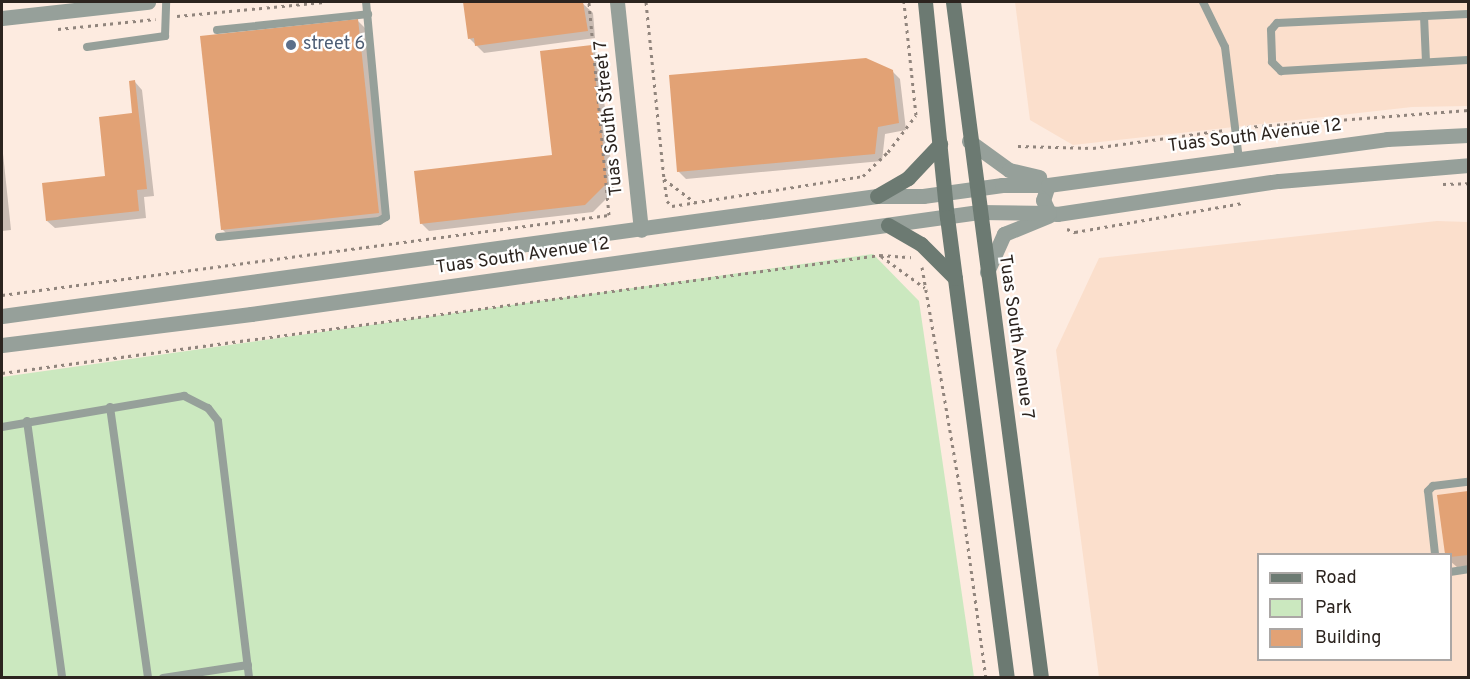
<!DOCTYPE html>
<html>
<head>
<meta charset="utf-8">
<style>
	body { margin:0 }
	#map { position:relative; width:1470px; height:679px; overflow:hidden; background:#fdebe0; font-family:Overpass,sans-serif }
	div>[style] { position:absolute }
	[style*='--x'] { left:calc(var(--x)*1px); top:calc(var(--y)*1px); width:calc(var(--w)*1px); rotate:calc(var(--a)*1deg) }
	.built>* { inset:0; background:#fbdfcc }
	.green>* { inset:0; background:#cbe8bf }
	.shadow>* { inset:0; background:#0003 }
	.building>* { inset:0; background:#e2a275 }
	.path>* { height:3px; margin-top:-1.5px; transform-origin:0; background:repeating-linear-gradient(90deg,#91857d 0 3px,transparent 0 7.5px) }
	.lane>* { height:8px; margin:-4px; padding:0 4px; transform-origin:4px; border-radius:4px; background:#96a09a }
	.street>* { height:15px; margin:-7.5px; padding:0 7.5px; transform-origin:7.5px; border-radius:7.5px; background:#96a09a }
	.secondary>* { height:15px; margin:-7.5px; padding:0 7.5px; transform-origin:7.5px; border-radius:7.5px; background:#6c7a72 }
	.dots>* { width:16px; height:16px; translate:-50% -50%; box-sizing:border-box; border:3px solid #fff; border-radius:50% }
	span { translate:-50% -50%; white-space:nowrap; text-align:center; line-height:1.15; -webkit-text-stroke:4.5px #fff; paint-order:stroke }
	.service-label { font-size:18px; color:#4e5e75 }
	.left { translate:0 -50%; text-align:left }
	.street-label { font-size:18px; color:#2c241f }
	.frame { position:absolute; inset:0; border:3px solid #2c241f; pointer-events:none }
	.legend { position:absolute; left:1257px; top:553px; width:195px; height:108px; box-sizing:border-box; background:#fff; border:2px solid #aba7a5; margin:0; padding:8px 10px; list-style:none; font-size:18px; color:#2c241f }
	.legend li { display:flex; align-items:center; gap:12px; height:30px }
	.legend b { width:30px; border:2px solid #aba7a5 }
</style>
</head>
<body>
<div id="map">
	<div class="built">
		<div style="clip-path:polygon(1015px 2px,1468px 2px,1468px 106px,1412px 107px,1073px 145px,1030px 120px)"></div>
		<div style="clip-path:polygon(evenodd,1437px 221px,1468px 222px,1468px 677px,1099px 677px,1056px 350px,1099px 258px,1437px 221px,1258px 554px,1450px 554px,1450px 660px,1258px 660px,1258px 554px)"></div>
	</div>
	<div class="green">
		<div style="clip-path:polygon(873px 254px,919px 301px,974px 677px,2px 677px,2px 377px)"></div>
	</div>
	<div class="shadow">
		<div style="clip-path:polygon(464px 2px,581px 2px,593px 13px,595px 38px,484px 53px,469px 38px)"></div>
		<div style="clip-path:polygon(357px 20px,365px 28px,386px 220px,230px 237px,222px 229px)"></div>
		<div style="clip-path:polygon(591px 47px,599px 54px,614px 191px,593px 212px,429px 231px,421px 223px,554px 157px)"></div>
		<div style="clip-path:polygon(892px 71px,900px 79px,906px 130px,885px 134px,882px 161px,686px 179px,678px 171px)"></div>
		<div style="clip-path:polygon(135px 82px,142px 90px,154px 196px,144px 197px,146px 218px,55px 228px,47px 221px,107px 177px,134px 115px)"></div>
		<div style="clip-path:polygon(2px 144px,11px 230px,2px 231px)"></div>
		<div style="clip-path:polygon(1468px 492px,1468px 566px,1457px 567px,1450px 561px,1438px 496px)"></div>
	</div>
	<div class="building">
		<div style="clip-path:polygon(463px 2px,583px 2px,588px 31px,475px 46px,474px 38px,468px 39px)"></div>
		<div style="clip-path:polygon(358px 19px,379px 213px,221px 230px,200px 36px)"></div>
		<div style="clip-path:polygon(592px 45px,607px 183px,585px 205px,420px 224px,414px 171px,552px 155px,540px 51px)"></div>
		<div style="clip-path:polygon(866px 58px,893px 70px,899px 123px,878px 127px,875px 154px,677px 172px,669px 75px)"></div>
		<div style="clip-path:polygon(135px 80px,147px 189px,137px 190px,139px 211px,46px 221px,42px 183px,105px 176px,99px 117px,132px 113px,129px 81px)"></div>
		<div style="clip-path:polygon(1468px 491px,1468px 555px,1450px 557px,1445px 554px,1437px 495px)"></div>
	</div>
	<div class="path">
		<div style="--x:646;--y:2;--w:178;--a:84.2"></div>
		<div style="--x:664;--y:179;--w:39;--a:37"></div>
		<div style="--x:177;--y:16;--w:148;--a:-5.4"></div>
		<div style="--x:58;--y:29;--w:98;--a:-5.9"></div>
		<div style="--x:1247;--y:127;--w:222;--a:-4.4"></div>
		<div style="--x:1018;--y:146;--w:75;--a:1.5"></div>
		<div style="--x:1093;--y:148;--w:133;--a:-7.8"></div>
		<div style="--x:664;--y:179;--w:22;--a:82"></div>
		<div style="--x:667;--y:201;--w:7;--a:45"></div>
		<div style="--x:672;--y:206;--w:193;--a:-8.9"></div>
		<div style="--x:863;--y:176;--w:35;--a:-44"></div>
		<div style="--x:888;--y:152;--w:46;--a:-52.9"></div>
		<div style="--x:916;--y:115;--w:114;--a:-96.1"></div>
		<div style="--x:1443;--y:184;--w:25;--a:-2"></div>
		<div style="--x:1067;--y:229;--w:9;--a:21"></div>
		<div style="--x:1075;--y:232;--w:170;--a:-9.8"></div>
		<div style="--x:881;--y:256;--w:54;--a:36"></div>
		<div style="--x:922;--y:267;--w:232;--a:80.3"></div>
		<div style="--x:961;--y:496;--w:184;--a:82.2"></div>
		<div style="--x:2;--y:295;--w:612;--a:-7.51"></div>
		<div style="--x:609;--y:215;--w:214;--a:-95.4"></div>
		<div style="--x:2;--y:373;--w:886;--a:-7.65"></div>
		<div style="--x:880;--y:255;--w:31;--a:4"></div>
	</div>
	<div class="lane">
		<div style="--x:1203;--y:2;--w:50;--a:63.9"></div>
		<div style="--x:1225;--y:47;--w:113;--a:82.9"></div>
		<div style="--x:1468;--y:14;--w:191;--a:177.3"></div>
		<div style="--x:1277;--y:23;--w:9;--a:131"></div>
		<div style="--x:1271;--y:30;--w:32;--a:88"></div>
		<div style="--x:1272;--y:62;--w:13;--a:45"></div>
		<div style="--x:1281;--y:71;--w:187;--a:-3.4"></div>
		<div style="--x:1424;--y:16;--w:46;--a:87.5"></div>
		<div style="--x:217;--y:30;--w:152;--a:-6"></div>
		<div style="--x:87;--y:47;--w:79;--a:-8"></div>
		<div style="--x:165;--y:36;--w:34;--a:-88"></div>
		<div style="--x:219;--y:237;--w:161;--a:-5.7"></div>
		<div style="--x:379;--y:221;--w:8;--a:-30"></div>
		<div style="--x:386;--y:217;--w:216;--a:-95.3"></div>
		<div style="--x:110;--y:407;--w:274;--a:82"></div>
		<div style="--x:27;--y:421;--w:259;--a:82.2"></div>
		<div style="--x:2;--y:427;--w:185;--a:-9.7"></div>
		<div style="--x:184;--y:396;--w:27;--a:27"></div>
		<div style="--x:208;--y:408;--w:16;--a:52"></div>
		<div style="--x:218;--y:421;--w:259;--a:83.1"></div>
		<div style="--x:1435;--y:554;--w:63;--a:-96.3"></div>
		<div style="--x:1428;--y:491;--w:7;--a:-45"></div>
		<div style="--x:1433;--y:486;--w:35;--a:-7"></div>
		<div style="--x:1450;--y:572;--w:18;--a:-9"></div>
		<div style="--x:163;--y:678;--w:86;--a:-8.7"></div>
	</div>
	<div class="street">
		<div style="--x:617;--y:2;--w:229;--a:84"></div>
		<div style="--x:2;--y:18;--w:147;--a:-6.3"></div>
		<div style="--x:969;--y:141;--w:49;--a:35.9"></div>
		<div style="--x:1009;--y:170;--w:31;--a:13"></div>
		<div style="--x:1048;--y:185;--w:16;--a:108"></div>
		<div style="--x:1043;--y:200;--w:14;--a:65"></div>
		<div style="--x:1049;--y:213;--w:8;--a:7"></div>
		<div style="--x:1057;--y:214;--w:224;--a:-8.5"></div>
		<div style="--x:1279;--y:181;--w:190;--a:-4.8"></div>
		<div style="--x:987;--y:272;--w:42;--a:-65.9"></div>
		<div style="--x:1004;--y:234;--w:48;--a:-22.2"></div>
		<div style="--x:2;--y:316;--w:883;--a:-7.81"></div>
		<div style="--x:877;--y:196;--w:46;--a:0"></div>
		<div style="--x:923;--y:196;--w:80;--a:-7.9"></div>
		<div style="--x:1002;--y:185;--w:46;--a:0"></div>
		<div style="--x:1048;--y:185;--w:342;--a:-7.7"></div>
		<div style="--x:1387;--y:139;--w:81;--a:-2.8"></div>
		<div style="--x:2;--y:345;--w:251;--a:-7.1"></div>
		<div style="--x:251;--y:314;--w:735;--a:-7.98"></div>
		<div style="--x:979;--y:212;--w:70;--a:0.8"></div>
	</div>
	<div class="secondary">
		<div style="--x:925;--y:2;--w:216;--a:84.2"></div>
		<div style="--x:947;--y:217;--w:465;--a:82.6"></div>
		<div style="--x:953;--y:2;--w:682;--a:82.58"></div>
		<div style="--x:877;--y:196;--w:36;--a:-30"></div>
		<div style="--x:908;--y:178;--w:47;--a:-46.7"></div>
		<div style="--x:888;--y:225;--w:38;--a:30"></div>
		<div style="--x:921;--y:244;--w:48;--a:45"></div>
	</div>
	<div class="dots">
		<div style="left:291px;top:45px;background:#5c6f8a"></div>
	</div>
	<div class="service-label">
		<span class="left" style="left:303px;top:45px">street 6</span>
	</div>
	<div class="street-label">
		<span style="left:610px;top:118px;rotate:-96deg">Tuas South Street 7</span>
		<span style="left:1255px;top:137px;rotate:-7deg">Tuas South Avenue 12</span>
		<span style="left:523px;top:257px;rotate:-8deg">Tuas South Avenue 12</span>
		<span style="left:1015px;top:337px;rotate:82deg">Tuas South Avenue 7</span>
	</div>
	<div class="frame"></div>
	<ul class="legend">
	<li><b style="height:8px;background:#6c7a72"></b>Road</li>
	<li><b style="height:16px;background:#cbe8bf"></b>Park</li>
	<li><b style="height:16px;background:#e2a275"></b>Building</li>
	</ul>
</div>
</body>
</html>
